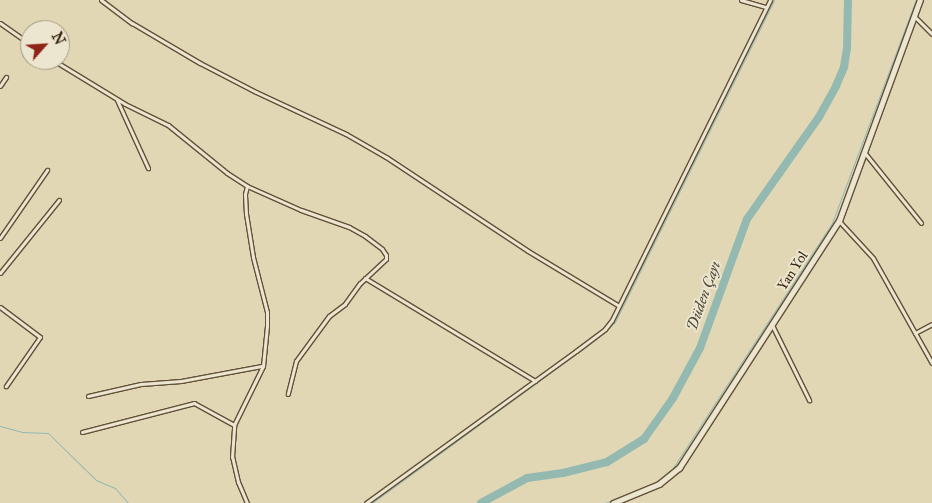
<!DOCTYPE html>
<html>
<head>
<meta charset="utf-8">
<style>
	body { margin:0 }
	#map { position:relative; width:932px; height:503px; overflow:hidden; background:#e1d7b5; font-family:"IM FELL Great Primer",serif }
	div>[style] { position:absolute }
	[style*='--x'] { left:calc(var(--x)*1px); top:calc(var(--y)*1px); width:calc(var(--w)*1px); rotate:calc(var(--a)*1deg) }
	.stream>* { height:1px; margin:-0.5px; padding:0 0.5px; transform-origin:0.5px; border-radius:0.5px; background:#94b9b1 }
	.river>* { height:8px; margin:-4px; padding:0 4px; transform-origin:4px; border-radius:4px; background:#94b9b1 }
	.roads { filter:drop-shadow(1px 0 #625138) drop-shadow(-1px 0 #625138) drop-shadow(0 1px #625138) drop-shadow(0 -1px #625138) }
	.minor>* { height:3px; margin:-1.5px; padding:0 1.5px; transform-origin:1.5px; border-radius:1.5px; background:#ece5cf }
	.tertiary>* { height:4.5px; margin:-2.25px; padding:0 2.25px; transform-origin:2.25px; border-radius:2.25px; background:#ece5cf }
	span { translate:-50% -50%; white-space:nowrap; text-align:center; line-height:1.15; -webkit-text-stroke:4px #ece5cf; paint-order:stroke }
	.street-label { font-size:14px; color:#38240f }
	.water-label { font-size:15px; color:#4f4938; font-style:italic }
	.north { position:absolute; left:20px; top:20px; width:50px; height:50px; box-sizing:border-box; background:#ece5cf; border:1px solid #a49882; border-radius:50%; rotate:64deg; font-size:14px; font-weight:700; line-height:20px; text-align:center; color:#38240f }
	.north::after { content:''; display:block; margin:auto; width:18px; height:22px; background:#8f2418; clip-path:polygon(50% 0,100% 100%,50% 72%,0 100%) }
</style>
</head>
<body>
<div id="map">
	<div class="stream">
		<div style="--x:0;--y:426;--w:23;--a:15"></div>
		<div style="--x:22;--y:432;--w:26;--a:2"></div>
		<div style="--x:48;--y:433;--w:67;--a:44.4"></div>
		<div style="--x:96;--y:480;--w:21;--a:23"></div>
		<div style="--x:115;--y:488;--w:20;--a:49"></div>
		<div style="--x:671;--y:471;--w:296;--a:-57"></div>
		<div style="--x:832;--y:223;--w:238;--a:-69.4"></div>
		<div style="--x:653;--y:484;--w:8;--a:-30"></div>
		<div style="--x:372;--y:503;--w:276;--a:-36.2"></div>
		<div style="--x:595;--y:340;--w:27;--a:-42"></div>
		<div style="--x:615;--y:322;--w:359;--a:-63.7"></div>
		<div style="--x:605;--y:503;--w:40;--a:-22"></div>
	</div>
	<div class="river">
		<div style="--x:481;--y:503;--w:52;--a:-28.5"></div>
		<div style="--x:527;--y:478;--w:36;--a:-8"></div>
		<div style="--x:563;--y:473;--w:45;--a:-14"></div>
		<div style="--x:607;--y:462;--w:44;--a:-31.9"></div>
		<div style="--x:644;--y:439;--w:50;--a:-54.7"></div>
		<div style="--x:673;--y:398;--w:57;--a:-61.6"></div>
		<div style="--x:700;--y:348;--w:137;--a:-70"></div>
		<div style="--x:747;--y:219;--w:125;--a:-54.8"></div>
		<div style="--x:819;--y:117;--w:35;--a:-61"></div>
		<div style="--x:836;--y:86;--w:21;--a:-67"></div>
		<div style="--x:844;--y:67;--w:20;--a:-81"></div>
		<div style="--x:847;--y:47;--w:47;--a:-88.8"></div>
	</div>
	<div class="roads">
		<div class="minor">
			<div style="--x:101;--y:0;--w:39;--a:37"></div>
			<div style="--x:132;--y:23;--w:79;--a:30.5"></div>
			<div style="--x:200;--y:63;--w:63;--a:27.4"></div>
			<div style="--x:256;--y:92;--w:99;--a:25"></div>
			<div style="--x:346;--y:134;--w:46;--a:29.9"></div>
			<div style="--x:386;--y:157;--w:170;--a:33.5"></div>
			<div style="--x:528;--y:251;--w:106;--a:31.1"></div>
			<div style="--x:741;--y:0;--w:26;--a:16"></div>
			<div style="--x:914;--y:16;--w:25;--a:45"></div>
			<div style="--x:0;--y:23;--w:37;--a:35"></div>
			<div style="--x:53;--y:60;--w:84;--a:31.4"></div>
			<div style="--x:125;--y:104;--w:48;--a:26"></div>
			<div style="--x:168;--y:125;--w:76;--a:39.1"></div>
			<div style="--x:227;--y:173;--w:24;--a:33"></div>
			<div style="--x:247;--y:186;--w:59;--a:24"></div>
			<div style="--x:301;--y:210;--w:51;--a:19.5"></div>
			<div style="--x:349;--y:227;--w:18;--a:29"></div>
			<div style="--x:365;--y:236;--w:21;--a:37"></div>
			<div style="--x:382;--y:249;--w:7;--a:56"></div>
			<div style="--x:386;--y:255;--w:4;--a:90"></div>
			<div style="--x:386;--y:259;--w:35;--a:137"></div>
			<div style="--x:360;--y:283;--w:26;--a:126"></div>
			<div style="--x:345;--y:304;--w:20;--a:143"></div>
			<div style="--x:329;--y:316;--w:56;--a:126.3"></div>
			<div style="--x:296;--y:361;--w:34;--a:104"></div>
			<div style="--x:0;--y:86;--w:11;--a:-56"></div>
			<div style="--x:117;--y:100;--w:75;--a:65.5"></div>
			<div style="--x:864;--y:152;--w:91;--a:51.2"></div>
			<div style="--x:839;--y:221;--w:50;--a:47.4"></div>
			<div style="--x:873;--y:258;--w:120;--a:60.7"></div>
			<div style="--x:0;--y:238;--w:83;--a:-55.3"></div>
			<div style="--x:0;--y:273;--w:94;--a:-51.1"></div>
			<div style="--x:365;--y:278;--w:199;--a:31.2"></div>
			<div style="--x:0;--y:307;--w:50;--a:36.9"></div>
			<div style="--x:40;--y:337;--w:60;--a:124.8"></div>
			<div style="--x:772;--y:325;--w:84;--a:63.7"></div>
			<div style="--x:915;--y:333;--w:19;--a:-28"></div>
			<div style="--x:88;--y:396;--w:54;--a:-12.8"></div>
			<div style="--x:141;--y:384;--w:40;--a:-4.3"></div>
			<div style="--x:181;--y:381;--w:82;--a:-10.5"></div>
			<div style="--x:82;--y:432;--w:116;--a:-14.5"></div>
			<div style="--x:194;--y:403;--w:46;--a:28.8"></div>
			<div style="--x:247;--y:503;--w:23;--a:-113"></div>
			<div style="--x:238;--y:482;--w:26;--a:-103"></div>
			<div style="--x:232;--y:457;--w:32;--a:-86"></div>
			<div style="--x:234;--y:425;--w:66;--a:-63.8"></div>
			<div style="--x:263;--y:366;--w:40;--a:-84.3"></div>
			<div style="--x:267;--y:326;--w:14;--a:-90"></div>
			<div style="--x:267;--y:312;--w:57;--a:-104.3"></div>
			<div style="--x:253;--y:257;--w:44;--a:-99.2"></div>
			<div style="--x:246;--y:214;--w:20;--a:-93"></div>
			<div style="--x:245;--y:194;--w:8;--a:-76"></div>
			<div style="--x:366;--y:503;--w:259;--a:-35.9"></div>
			<div style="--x:576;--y:351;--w:36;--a:-37"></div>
			<div style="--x:605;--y:329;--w:11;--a:-52"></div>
			<div style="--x:612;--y:320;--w:357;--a:-63.7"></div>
		</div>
		<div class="tertiary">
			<div style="--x:613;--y:503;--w:50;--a:-22.4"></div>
			<div style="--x:659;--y:484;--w:26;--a:-39"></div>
			<div style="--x:679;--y:468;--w:294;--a:-57.1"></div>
			<div style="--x:839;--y:221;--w:235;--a:-69.9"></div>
		</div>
	</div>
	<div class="street-label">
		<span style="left:793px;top:271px;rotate:-57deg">Yan Yol</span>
	</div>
	<div class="water-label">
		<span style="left:704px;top:296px;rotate:-70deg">Düden Çayı</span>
	</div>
	<div class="north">N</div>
</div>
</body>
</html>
